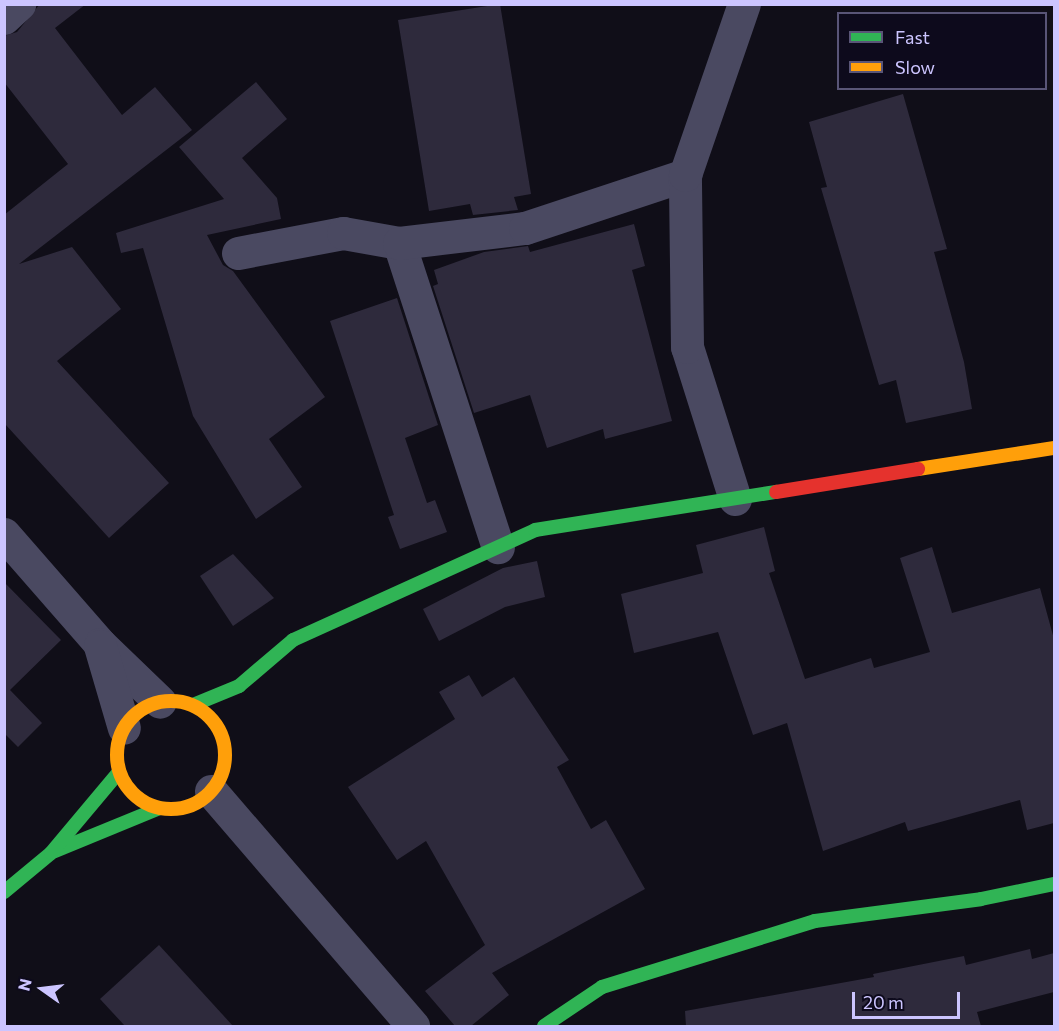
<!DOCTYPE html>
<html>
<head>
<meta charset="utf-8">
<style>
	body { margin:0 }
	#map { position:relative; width:1059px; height:1031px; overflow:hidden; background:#100e18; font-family:Commissioner,sans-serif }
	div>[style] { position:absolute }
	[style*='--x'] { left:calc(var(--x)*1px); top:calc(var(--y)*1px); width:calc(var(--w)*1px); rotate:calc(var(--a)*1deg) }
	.building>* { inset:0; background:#2e2a3c }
	.street>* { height:33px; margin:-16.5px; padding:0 16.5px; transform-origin:16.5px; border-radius:16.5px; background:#4a4961 }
	.fast>* { height:14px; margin:-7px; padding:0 7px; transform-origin:7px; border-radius:7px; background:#30b455 }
	.slow>* { height:14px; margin:-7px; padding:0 7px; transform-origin:7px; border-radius:7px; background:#ff9f0a }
	.slow>.ring { margin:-7px; padding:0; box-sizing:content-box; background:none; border:14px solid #ff9f0a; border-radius:50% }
	.jam>* { height:14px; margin:-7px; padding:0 7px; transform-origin:7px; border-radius:7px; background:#e5322d }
	span { translate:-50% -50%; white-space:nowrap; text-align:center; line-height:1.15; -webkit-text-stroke:4.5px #0d0a1c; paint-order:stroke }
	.frame { position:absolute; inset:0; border:6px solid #ccc5ff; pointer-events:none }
	.legend { position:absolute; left:837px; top:12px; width:210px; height:78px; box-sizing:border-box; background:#0d0a1c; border:2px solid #595577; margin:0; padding:8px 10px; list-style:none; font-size:18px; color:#ccc5ff }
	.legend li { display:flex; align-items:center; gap:12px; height:30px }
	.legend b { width:30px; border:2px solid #595577 }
	.north { position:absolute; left:12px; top:959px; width:60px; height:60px; -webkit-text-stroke:4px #0d0a1c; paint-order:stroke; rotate:284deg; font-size:16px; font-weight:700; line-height:24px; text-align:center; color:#ccc5ff }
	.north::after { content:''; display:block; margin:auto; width:21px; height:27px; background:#ccc5ff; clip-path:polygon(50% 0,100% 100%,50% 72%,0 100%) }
	.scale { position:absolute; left:852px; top:992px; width:108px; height:27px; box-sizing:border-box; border:3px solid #ccc5ff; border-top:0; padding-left:8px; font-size:18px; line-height:21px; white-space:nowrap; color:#ccc5ff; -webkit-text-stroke:4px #0d0a1c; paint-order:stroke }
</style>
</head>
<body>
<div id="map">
	<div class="building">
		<div style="clip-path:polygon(40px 4px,86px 4px,55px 28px,122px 115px,155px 87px,192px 130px,19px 264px,72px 247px,121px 309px,57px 361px,169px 483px,109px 538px,5px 424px,4px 215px,68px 164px,4px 82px,4px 36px,17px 32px)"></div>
		<div style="clip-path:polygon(500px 4px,531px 194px,514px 197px,518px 210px,473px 215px,470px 204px,429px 211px,398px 20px)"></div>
		<div style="clip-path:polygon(256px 82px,287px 119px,242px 158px,277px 198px,281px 219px,207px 235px,223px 265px,233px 271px,325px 397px,269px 439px,302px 487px,256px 519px,193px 416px,143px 248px,121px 253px,116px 233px,224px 199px,179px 147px)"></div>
		<div style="clip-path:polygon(903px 94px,947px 249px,934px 252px,964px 362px,972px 409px,906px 423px,896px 380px,879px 385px,821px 188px,827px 187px,809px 122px)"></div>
		<div style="clip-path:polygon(634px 224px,645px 266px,632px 270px,672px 421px,605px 439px,603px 429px,547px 448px,530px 395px,474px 413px,433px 286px,438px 284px,434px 270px,484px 252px,528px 246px,530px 252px)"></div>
		<div style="clip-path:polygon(397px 298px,438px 425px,405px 438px,427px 503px,435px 500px,447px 532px,400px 549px,388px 517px,394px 515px,330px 321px)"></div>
		<div style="clip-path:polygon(764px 527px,775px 571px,769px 573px,805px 679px,871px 658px,874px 668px,930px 652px,900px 558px,932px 547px,952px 613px,1040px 588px,1054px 639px,1054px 823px,1027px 830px,1020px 800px,908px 831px,905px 822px,823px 851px,787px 723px,753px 735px,718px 632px,634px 653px,621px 594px,703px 573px,696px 545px)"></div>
		<div style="clip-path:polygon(233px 554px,274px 598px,233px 626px,200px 576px)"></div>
		<div style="clip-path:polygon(537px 561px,545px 597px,505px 607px,439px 641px,423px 609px,503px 568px)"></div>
		<div style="clip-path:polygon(4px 582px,61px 640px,10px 690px,42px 723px,18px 747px,4px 733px)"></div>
		<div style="clip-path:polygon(469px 675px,482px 697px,514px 677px,569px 760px,557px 767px,591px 829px,606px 820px,645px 889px,492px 973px,509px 995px,471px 1026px,455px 1026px,425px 991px,485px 945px,426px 841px,397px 860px,348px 787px,455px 719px,439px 692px)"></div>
		<div style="clip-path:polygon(159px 945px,233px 1026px,125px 1026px,100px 999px)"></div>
		<div style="clip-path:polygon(1030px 949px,1032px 959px,1054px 953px,1054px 992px,977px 1012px,981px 1026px,686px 1026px,685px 1011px,874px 977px,873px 974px,964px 956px,966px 965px)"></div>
	</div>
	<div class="street">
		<div style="--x:4;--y:18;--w:21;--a:-43"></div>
		<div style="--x:399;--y:243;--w:320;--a:72"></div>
		<div style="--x:238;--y:253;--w:107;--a:-10.8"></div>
		<div style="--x:343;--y:233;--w:57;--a:10.1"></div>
		<div style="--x:399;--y:243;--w:127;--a:-6.8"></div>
		<div style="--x:525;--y:228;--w:169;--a:-18.3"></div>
		<div style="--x:735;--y:499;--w:159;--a:-107.5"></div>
		<div style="--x:687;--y:347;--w:172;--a:-90.7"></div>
		<div style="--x:685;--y:175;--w:181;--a:-71"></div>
		<div style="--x:4;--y:534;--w:146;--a:48.9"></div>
		<div style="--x:100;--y:644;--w:83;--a:44"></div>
		<div style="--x:100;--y:646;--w:85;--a:73.7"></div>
		<div style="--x:211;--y:791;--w:310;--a:49.3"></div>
	</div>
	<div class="fast">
		<div style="--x:193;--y:705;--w:50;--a:-22.4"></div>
		<div style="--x:239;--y:686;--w:71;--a:-40.4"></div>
		<div style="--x:293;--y:640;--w:266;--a:-24.4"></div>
		<div style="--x:535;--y:530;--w:244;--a:-9"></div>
		<div style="--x:55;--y:851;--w:113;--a:-22.3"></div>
		<div style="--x:4;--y:892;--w:61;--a:-39.7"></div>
		<div style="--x:51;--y:853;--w:106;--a:-50"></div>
		<div style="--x:544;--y:1026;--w:70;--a:-33.9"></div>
		<div style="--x:602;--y:987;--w:223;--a:-17.2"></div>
		<div style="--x:815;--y:921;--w:167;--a:-7.5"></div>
		<div style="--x:981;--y:899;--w:75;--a:-11.6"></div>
	</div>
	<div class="slow">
		<div style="--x:918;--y:469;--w:138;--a:-8.8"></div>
		<div class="ring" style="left:117px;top:701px;width:94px;height:94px"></div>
	</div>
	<div class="jam">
		<div style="--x:776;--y:492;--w:144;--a:-9.2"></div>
	</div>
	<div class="frame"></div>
	<ul class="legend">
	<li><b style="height:8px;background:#30b455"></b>Fast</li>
	<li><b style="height:8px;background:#ff9f0a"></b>Slow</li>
	</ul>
	<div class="north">N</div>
	<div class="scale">20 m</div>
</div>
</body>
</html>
